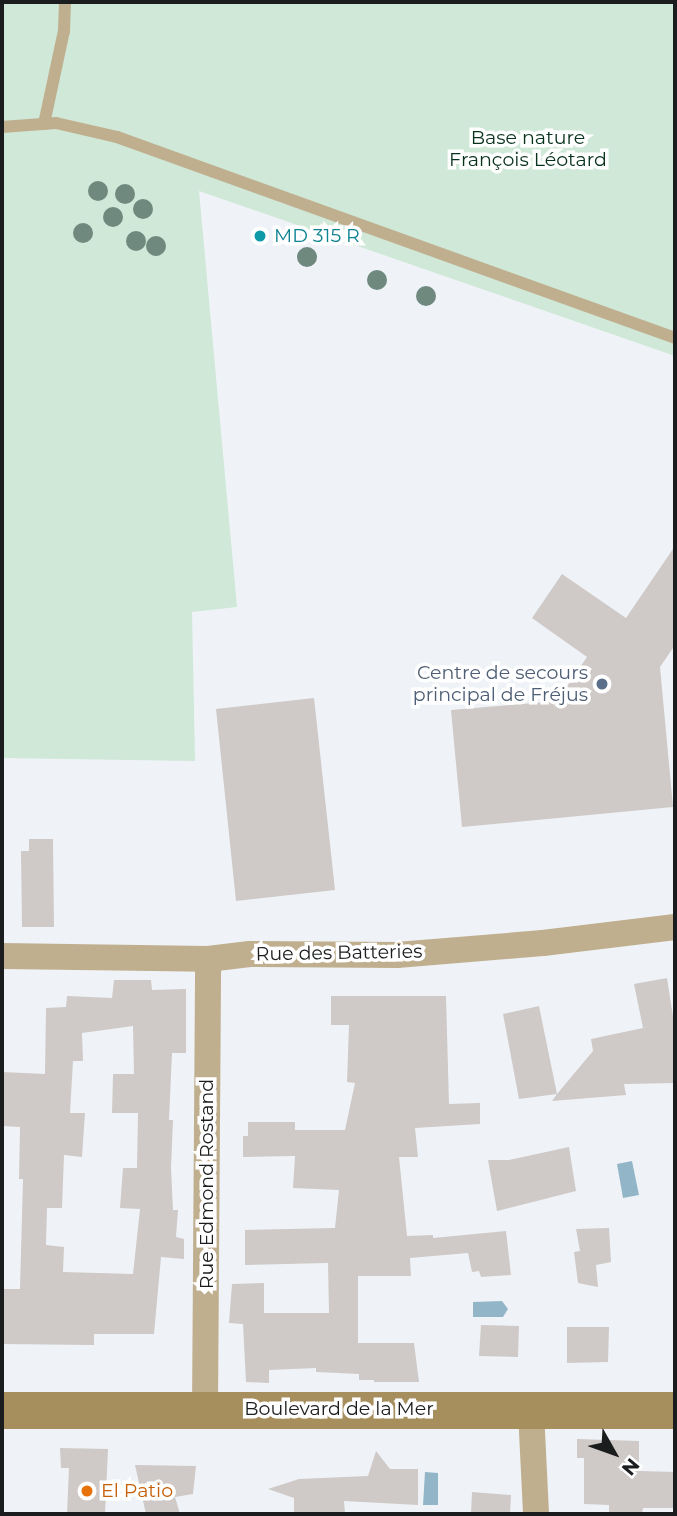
<!DOCTYPE html>
<html>
<head>
<meta charset="utf-8">
<style>
	body { margin:0 }
	#map { position:relative; width:677px; height:1516px; overflow:hidden; background:#eff3f7; font-family:Montserrat,sans-serif }
	div>[style] { position:absolute }
	[style*='--x'] { left:calc(var(--x)*1px); top:calc(var(--y)*1px); width:calc(var(--w)*1px); rotate:calc(var(--a)*1deg) }
	.green>* { inset:0; background:#cfe8d7 }
	.water>* { inset:0; background:#92b6c8 }
	.building>* { inset:0; background:#cfc9c7 }
	.lane>* { height:12px; margin:-6px; padding:0 6px; transform-origin:6px; border-radius:6px; background:#c0af8f }
	.street>* { height:26px; margin:-13px; padding:0 13px; transform-origin:13px; border-radius:13px; background:#c0af8f }
	.secondary>* { height:37px; margin:-18.5px; padding:0 18.5px; transform-origin:18.5px; border-radius:18.5px; background:#a68e5d }
	.trees>* { width:20px; height:20px; margin:-10px; border-radius:50%; background:#70897f }
	.dots>* { width:19px; height:19px; translate:-50% -50%; box-sizing:border-box; border:4px solid #fff; border-radius:50% }
	span { translate:-50% -50%; white-space:nowrap; text-align:center; line-height:1.15; -webkit-text-stroke:7px #fff; paint-order:stroke }
	.park-label { font-size:19px; color:#08321c }
	.culture-label { font-size:19px; color:#0d838f }
	.left { translate:0 -50%; text-align:left }
	.service-label { font-size:19px; color:#4e5e75 }
	.right { translate:-100% -50%; text-align:right }
	.street-label { font-size:19px; color:#1b1c1e }
	.food-label { font-size:19px; color:#c56008 }
	.frame { position:absolute; inset:0; border:4px solid #1b1c1e; pointer-events:none }
	.north { position:absolute; left:579px; top:1418px; width:70px; height:70px; -webkit-text-stroke:5px #fff; paint-order:stroke; rotate:130deg; font-size:19px; font-weight:700; line-height:28px; text-align:center; color:#1b1c1e }
	.north::after { content:''; display:block; margin:auto; width:24px; height:32px; background:#1b1c1e; clip-path:polygon(50% 0,100% 100%,50% 72%,0 100%) }
</style>
</head>
<body>
<div id="map">
	<div class="green">
		<div style="clip-path:polygon(2px 2px,675px 2px,675px 356px,199px 191px,237px 607px,192px 612px,195px 761px,2px 758px)"></div>
	</div>
	<div class="water">
		<div style="clip-path:polygon(632px 1161px,639px 1195px,623px 1198px,617px 1164px)"></div>
		<div style="clip-path:polygon(502px 1301px,508px 1309px,503px 1317px,473px 1317px,473px 1302px)"></div>
		<div style="clip-path:polygon(425px 1472px,438px 1473px,438px 1505px,423px 1505px)"></div>
	</div>
	<div class="building">
		<div style="clip-path:polygon(675px 546px,675px 645px,660px 667px,673px 807px,462px 827px,451px 710px,557px 701px,587px 657px,532px 618px,562px 574px,626px 618px)"></div>
		<div style="clip-path:polygon(314px 698px,335px 890px,236px 901px,216px 709px)"></div>
		<div style="clip-path:polygon(29px 839px,53px 839px,54px 927px,22px 927px,21px 851px,29px 851px)"></div>
		<div style="clip-path:polygon(667px 978px,675px 1029px,675px 1083px,624px 1084px,626px 1095px,552px 1101px,557px 1094px,519px 1099px,503px 1014px,539px 1006px,557px 1094px,593px 1051px,591px 1039px,643px 1028px,634px 984px)"></div>
		<div style="clip-path:polygon(evenodd,114px 980px,151px 980px,152px 990px,186px 989px,186px 1053px,172px 1053px,169px 1120px,173px 1120px,171px 1168px,173px 1210px,178px 1210px,176px 1237px,184px 1239px,184px 1259px,161px 1257px,154px 1334px,94px 1334px,94px 1345px,2px 1344px,2px 1289px,20px 1289px,23px 1179px,19px 1179px,20px 1127px,2px 1126px,2px 1072px,45px 1074px,46px 1008px,66px 1007px,67px 996px,112px 998px,114px 980px,133px 1026px,134px 1074px,113px 1074px,112px 1113px,138px 1113px,137px 1168px,123px 1168px,120px 1208px,140px 1209px,133px 1274px,63px 1272px,64px 1247px,46px 1245px,47px 1208px,62px 1208px,64px 1155px,82px 1157px,85px 1113px,70px 1113px,73px 1061px,83px 1061px,82px 1033px,133px 1026px)"></div>
		<div style="clip-path:polygon(331px 996px,446px 996px,449px 1104px,480px 1103px,480px 1124px,415px 1128px,418px 1157px,399px 1157px,407px 1236px,433px 1235px,433px 1238px,506px 1231px,511px 1275px,481px 1277px,479px 1271px,472px 1272px,468px 1253px,410px 1258px,411px 1276px,358px 1276px,358px 1343px,414px 1343px,419px 1382px,374px 1382px,374px 1380px,359px 1380px,359px 1374px,316px 1372px,316px 1368px,269px 1370px,269px 1383px,246px 1382px,243px 1324px,229px 1323px,232px 1284px,264px 1283px,264px 1313px,329px 1313px,328px 1263px,245px 1265px,245px 1230px,335px 1228px,339px 1190px,293px 1188px,295px 1156px,243px 1157px,243px 1136px,248px 1136px,248px 1122px,295px 1122px,295px 1130px,345px 1130px,355px 1083px,347px 1082px,349px 1025px,331px 1025px)"></div>
		<div style="clip-path:polygon(569px 1147px,576px 1191px,497px 1211px,488px 1160px,509px 1160px)"></div>
		<div style="clip-path:polygon(609px 1228px,611px 1262px,596px 1265px,598px 1287px,578px 1283px,574px 1252px,580px 1251px,576px 1229px)"></div>
		<div style="clip-path:polygon(481px 1325px,519px 1326px,518px 1357px,479px 1356px)"></div>
		<div style="clip-path:polygon(567px 1327px,609px 1327px,608px 1362px,567px 1363px)"></div>
		<div style="clip-path:polygon(577px 1439px,639px 1441px,639px 1471px,675px 1472px,675px 1508px,643px 1508px,642px 1514px,609px 1514px,609px 1505px,584px 1504px,584px 1458px,577px 1458px)"></div>
		<div style="clip-path:polygon(60px 1448px,108px 1449px,105px 1514px,67px 1514px,69px 1468px,61px 1468px)"></div>
		<div style="clip-path:polygon(376px 1451px,390px 1469px,418px 1469px,418px 1505px,344px 1501px,345px 1514px,294px 1514px,294px 1498px,268px 1489px,299px 1479px,368px 1476px)"></div>
		<div style="clip-path:polygon(135px 1465px,196px 1466px,193px 1494px,175px 1497px,180px 1514px,146px 1514px)"></div>
		<div style="clip-path:polygon(472px 1492px,511px 1495px,510px 1514px,471px 1514px)"></div>
	</div>
	<div class="lane">
		<div style="--x:44;--y:124;--w:95;--a:-77.9"></div>
		<div style="--x:64;--y:31;--w:29;--a:-88"></div>
		<div style="--x:2;--y:127;--w:54;--a:-4.2"></div>
		<div style="--x:56;--y:123;--w:63;--a:12.9"></div>
		<div style="--x:117;--y:137;--w:593;--a:19.81"></div>
	</div>
	<div class="street">
		<div style="--x:2;--y:956;--w:206;--a:0.8"></div>
		<div style="--x:208;--y:959;--w:42;--a:-6.8"></div>
		<div style="--x:250;--y:954;--w:147;--a:0.4"></div>
		<div style="--x:397;--y:955;--w:146;--a:-4.7"></div>
		<div style="--x:543;--y:943;--w:133;--a:-6.9"></div>
		<div style="--x:205;--y:1409;--w:450;--a:-89.6"></div>
		<div style="--x:531;--y:1411;--w:103;--a:87.2"></div>
	</div>
	<div class="secondary">
		<div style="--x:2;--y:1410;--w:673;--a:0"></div>
	</div>
	<div class="trees">
		<div style="left:98px;top:191px"></div>
		<div style="left:125px;top:194px"></div>
		<div style="left:143px;top:209px"></div>
		<div style="left:113px;top:217px"></div>
		<div style="left:83px;top:233px"></div>
		<div style="left:136px;top:241px"></div>
		<div style="left:156px;top:246px"></div>
		<div style="left:307px;top:257px"></div>
		<div style="left:377px;top:280px"></div>
		<div style="left:426px;top:296px"></div>
	</div>
	<div class="dots">
		<div style="left:260px;top:236px;background:#0f9aa8"></div>
		<div style="left:602px;top:684px;background:#5c6f8a"></div>
		<div style="left:87px;top:1491px;background:#e8710a"></div>
	</div>
	<div class="park-label">
		<span style="left:528px;top:149px">Base nature<br>François Léotard</span>
	</div>
	<div class="culture-label">
		<span class="left" style="left:274px;top:236px">MD 315 R</span>
	</div>
	<div class="service-label">
		<span class="right" style="left:588px;top:684px">Centre de secours<br>principal de Fréjus</span>
	</div>
	<div class="street-label">
		<span style="left:339px;top:953px;rotate:-1deg">Rue des Batteries</span>
		<span style="left:207px;top:1184px;rotate:-90deg">Rue Edmond Rostand</span>
		<span style="left:339px;top:1409px">Boulevard de la Mer</span>
	</div>
	<div class="food-label">
		<span class="left" style="left:101px;top:1491px">El Patio</span>
	</div>
	<div class="frame"></div>
	<div class="north">N</div>
</div>
</body>
</html>
